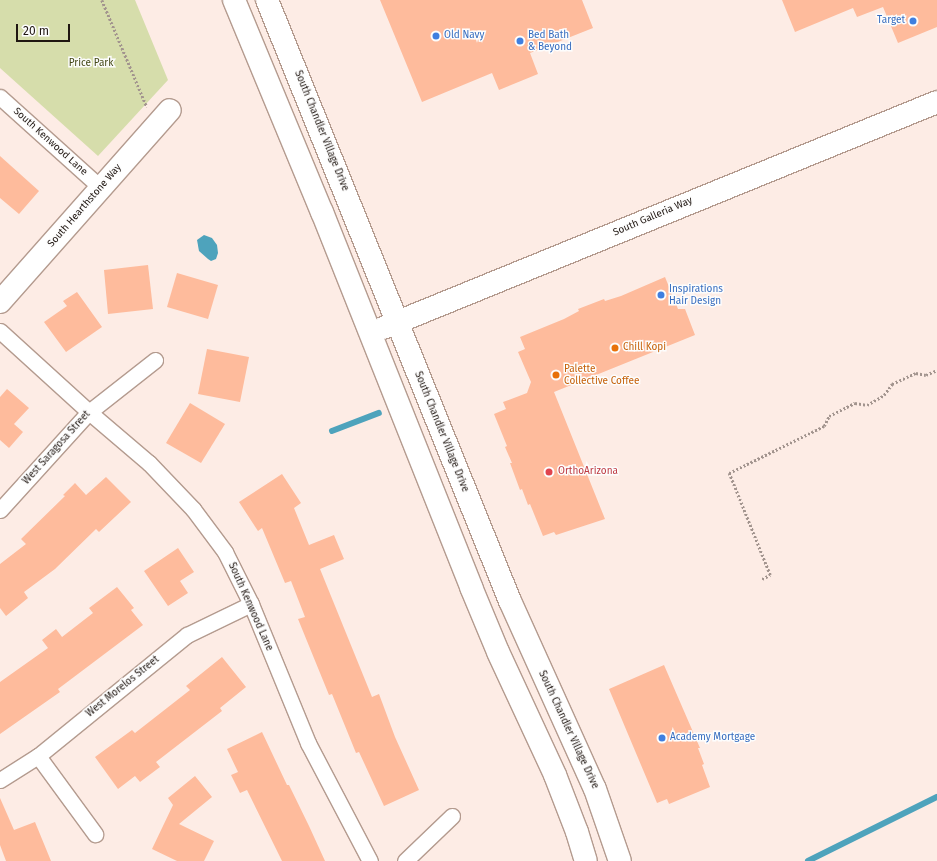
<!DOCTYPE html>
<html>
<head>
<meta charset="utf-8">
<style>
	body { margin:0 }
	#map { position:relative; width:937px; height:861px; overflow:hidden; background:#fdece5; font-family:"Fira Sans",sans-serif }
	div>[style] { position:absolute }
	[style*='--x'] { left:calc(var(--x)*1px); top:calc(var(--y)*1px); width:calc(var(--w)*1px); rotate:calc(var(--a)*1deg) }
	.green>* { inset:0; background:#d6ddab }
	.water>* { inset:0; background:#4ea3bc }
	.stream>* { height:5.5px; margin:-2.75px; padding:0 2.75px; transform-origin:2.75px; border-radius:2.75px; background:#4ea3bc }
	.building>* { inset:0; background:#febb9c }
	.path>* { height:2.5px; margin-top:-1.25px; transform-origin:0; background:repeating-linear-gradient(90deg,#a2948e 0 2px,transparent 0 4px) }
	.roads { filter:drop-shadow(1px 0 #b49b8f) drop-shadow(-1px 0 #b49b8f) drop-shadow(0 1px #b49b8f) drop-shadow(0 -1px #b49b8f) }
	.street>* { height:15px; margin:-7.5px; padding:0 7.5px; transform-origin:7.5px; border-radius:7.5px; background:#fff }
	.secondary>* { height:22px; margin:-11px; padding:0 11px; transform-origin:11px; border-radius:11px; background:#fff }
	.dots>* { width:11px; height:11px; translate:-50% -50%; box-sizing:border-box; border:2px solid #fdfdfd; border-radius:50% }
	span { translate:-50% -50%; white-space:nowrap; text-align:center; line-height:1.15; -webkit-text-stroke:3px #fdfdfd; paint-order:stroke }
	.shop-label { font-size:10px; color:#366cbe }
	.right { translate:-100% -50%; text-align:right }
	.left { translate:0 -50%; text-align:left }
	.park-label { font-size:10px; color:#424714 }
	.street-label { font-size:10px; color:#1f1611 }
	.food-label { font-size:10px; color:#c56008 }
	.health-label { font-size:10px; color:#be3a42 }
	.scale { position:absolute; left:16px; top:24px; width:54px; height:18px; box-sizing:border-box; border:2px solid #1f1611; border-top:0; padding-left:5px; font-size:12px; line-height:14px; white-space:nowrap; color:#1f1611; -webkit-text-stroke:3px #fdfdfd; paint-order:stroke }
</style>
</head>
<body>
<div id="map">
	<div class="green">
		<div style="clip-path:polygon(0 0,135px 0,168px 80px,98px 156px,0 68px)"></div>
	</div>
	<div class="water">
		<div style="clip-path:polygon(204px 235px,212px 238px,217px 245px,218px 253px,216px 259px,211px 261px,208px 259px,199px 251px,197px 240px)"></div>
	</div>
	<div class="stream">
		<div style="--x:332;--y:431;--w:50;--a:-21"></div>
		<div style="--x:808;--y:861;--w:144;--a:-26.4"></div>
	</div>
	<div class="building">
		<div style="clip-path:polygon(380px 0,582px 0,593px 28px,530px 53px,538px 74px,499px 90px,492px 73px,422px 102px)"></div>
		<div style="clip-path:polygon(782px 0,937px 0,937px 27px,898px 43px,883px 7px,857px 17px,853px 8px,795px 32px)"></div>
		<div style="clip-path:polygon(0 156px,39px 191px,19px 214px,0 198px)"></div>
		<div style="clip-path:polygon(148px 265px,153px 309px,108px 314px,104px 270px)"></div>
		<div style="clip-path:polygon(177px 273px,218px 285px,208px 319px,167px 307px)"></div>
		<div style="clip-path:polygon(665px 277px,678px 309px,685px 309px,695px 335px,554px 392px,605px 519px,556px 535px,554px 532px,543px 536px,530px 504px,528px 505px,522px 489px,520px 490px,510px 463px,512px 463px,505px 447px,507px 446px,494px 414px,506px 409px,503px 402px,527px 393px,531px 382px,518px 352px,525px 349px,520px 337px,564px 319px,579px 311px,578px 309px,604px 299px,605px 301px,621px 296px)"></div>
		<div style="clip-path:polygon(77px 292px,102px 327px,66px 352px,44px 322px,67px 306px,63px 301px)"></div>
		<div style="clip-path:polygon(207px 349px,249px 357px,240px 402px,198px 394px)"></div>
		<div style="clip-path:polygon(7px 389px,29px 408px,14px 424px,23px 432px,9px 448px,0 440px,0 397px)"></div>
		<div style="clip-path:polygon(190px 403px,225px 424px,201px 463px,166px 443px)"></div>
		<div style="clip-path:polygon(282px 474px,301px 503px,294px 508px,309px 545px,334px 535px,344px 559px,320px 569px,372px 697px,379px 694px,395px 737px,419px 790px,384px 806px,359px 752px,356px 753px,332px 694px,329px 695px,298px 619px,305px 617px,291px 581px,285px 583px,262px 528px,258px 531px,239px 502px)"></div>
		<div style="clip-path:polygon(106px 477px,131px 502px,99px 532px,96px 529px,55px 569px,24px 592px,28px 598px,6px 616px,0 608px,0 564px,26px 544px,21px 539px,65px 496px,63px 495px,75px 483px,86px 495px)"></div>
		<div style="clip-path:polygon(178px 548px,194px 572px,180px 581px,188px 593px,168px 606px,144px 571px)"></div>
		<div style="clip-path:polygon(117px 587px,134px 608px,131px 610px,143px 625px,58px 689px,60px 692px,0 734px,0 682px,48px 648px,42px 640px,56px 629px,62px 637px,93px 613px,89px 608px)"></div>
		<div style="clip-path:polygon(222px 657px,246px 687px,220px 708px,222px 711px,156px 762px,160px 767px,140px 782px,135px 776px,118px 789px,95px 757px,132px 730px,135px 733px,190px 690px,186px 686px)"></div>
		<div style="clip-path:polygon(664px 665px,700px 748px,698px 748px,704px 764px,702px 765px,710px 787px,669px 804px,667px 799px,657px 803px,609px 689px)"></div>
		<div style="clip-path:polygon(262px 732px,287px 785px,289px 785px,309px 826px,325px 861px,282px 861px,247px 790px,240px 793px,231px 775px,238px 772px,227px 749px)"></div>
		<div style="clip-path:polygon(195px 776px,212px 797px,179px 824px,214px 841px,204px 861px,177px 861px,152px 849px,173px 805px,168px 798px)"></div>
		<div style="clip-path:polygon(0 798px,14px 830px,35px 822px,51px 861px,6px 861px,0 845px)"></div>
	</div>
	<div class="path">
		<div style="--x:102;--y:0;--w:116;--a:67.2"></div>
		<div style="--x:762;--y:579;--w:9;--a:-27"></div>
		<div style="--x:770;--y:575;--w:110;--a:-111.9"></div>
		<div style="--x:729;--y:473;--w:106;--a:-26.3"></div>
		<div style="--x:824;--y:426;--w:11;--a:-63"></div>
		<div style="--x:829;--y:416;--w:29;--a:-27"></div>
		<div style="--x:855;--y:403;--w:12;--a:9"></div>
		<div style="--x:867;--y:405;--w:20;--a:-30"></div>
		<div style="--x:884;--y:395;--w:14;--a:-54"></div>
		<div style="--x:892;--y:384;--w:26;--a:-25"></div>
		<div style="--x:916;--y:373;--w:10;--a:11"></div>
		<div style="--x:926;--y:375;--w:12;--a:-24"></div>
	</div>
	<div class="roads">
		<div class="street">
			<div style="--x:0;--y:97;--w:136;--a:42"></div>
			<div style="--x:0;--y:331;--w:120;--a:42.3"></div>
			<div style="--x:89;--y:412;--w:79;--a:40.4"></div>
			<div style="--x:149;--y:463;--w:64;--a:46.3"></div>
			<div style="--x:193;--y:509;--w:54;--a:53.3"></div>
			<div style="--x:225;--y:552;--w:58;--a:63.4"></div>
			<div style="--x:251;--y:604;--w:150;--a:67.7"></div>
			<div style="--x:308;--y:743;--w:133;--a:62.3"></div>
			<div style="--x:0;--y:510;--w:132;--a:-47.8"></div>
			<div style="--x:89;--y:412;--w:84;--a:-38.2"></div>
			<div style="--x:38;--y:756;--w:97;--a:53.8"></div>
			<div style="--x:0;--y:780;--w:45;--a:-32.3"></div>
			<div style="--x:38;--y:756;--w:192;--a:-39.1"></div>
			<div style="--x:187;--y:635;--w:71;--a:-25.8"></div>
			<div style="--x:405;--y:861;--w:65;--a:-43.8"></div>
		</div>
		<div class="secondary">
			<div style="--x:234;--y:0;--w:230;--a:67.5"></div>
			<div style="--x:322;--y:212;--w:404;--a:68.3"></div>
			<div style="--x:471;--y:587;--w:70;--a:67.4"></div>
			<div style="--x:498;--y:652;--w:136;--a:65.1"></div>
			<div style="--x:555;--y:775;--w:61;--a:68.9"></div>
			<div style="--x:577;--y:832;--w:30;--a:73"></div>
			<div style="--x:267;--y:0;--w:648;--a:67.99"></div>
			<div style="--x:510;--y:601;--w:206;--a:65.7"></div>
			<div style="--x:595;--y:789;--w:76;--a:70.9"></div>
			<div style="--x:0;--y:302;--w:256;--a:-48.5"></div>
			<div style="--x:383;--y:328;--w:598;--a:-22.19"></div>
		</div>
	</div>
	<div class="dots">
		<div style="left:913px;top:21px;background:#3f7fe0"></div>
		<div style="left:436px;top:36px;background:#3f7fe0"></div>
		<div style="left:520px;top:41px;background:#3f7fe0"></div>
		<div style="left:661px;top:295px;background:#3f7fe0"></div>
		<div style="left:615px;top:348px;background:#e8710a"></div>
		<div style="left:556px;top:375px;background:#e8710a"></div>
		<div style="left:549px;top:472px;background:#e0444e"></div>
		<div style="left:662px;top:738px;background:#3f7fe0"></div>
	</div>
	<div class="shop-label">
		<span class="right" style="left:905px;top:21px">Target</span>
		<span class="left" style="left:528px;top:41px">Bed Bath<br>&amp; Beyond</span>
		<span class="left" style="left:444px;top:36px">Old Navy</span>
		<span class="left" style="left:669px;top:295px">Inspirations<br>Hair Design</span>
		<span class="left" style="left:670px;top:738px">Academy Mortgage</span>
	</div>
	<div class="park-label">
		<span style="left:91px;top:64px">Price Park</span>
	</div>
	<div class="street-label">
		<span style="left:321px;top:131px;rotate:68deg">South Chandler Village Drive</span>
		<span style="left:50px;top:142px;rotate:42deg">South Kenwood Lane</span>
		<span style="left:85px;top:206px;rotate:-49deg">South Hearthstone Way</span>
		<span style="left:653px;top:217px;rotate:-23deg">South Galleria Way</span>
		<span style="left:441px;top:432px;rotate:68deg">South Chandler Village Drive</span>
		<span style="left:57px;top:448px;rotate:-48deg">West Saragosa Street</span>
		<span style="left:250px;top:607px;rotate:66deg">South Kenwood Lane</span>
		<span style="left:123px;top:687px;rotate:-39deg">West Morelos Street</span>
		<span style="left:568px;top:730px;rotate:65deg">South Chandler Village Drive</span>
	</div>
	<div class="food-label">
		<span class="left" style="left:623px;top:348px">Chill Kopi</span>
		<span class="left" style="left:564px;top:375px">Palette<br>Collective Coffee</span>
	</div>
	<div class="health-label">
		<span class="left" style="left:558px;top:472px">OrthoArizona</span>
	</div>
	<div class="scale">20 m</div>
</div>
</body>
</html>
